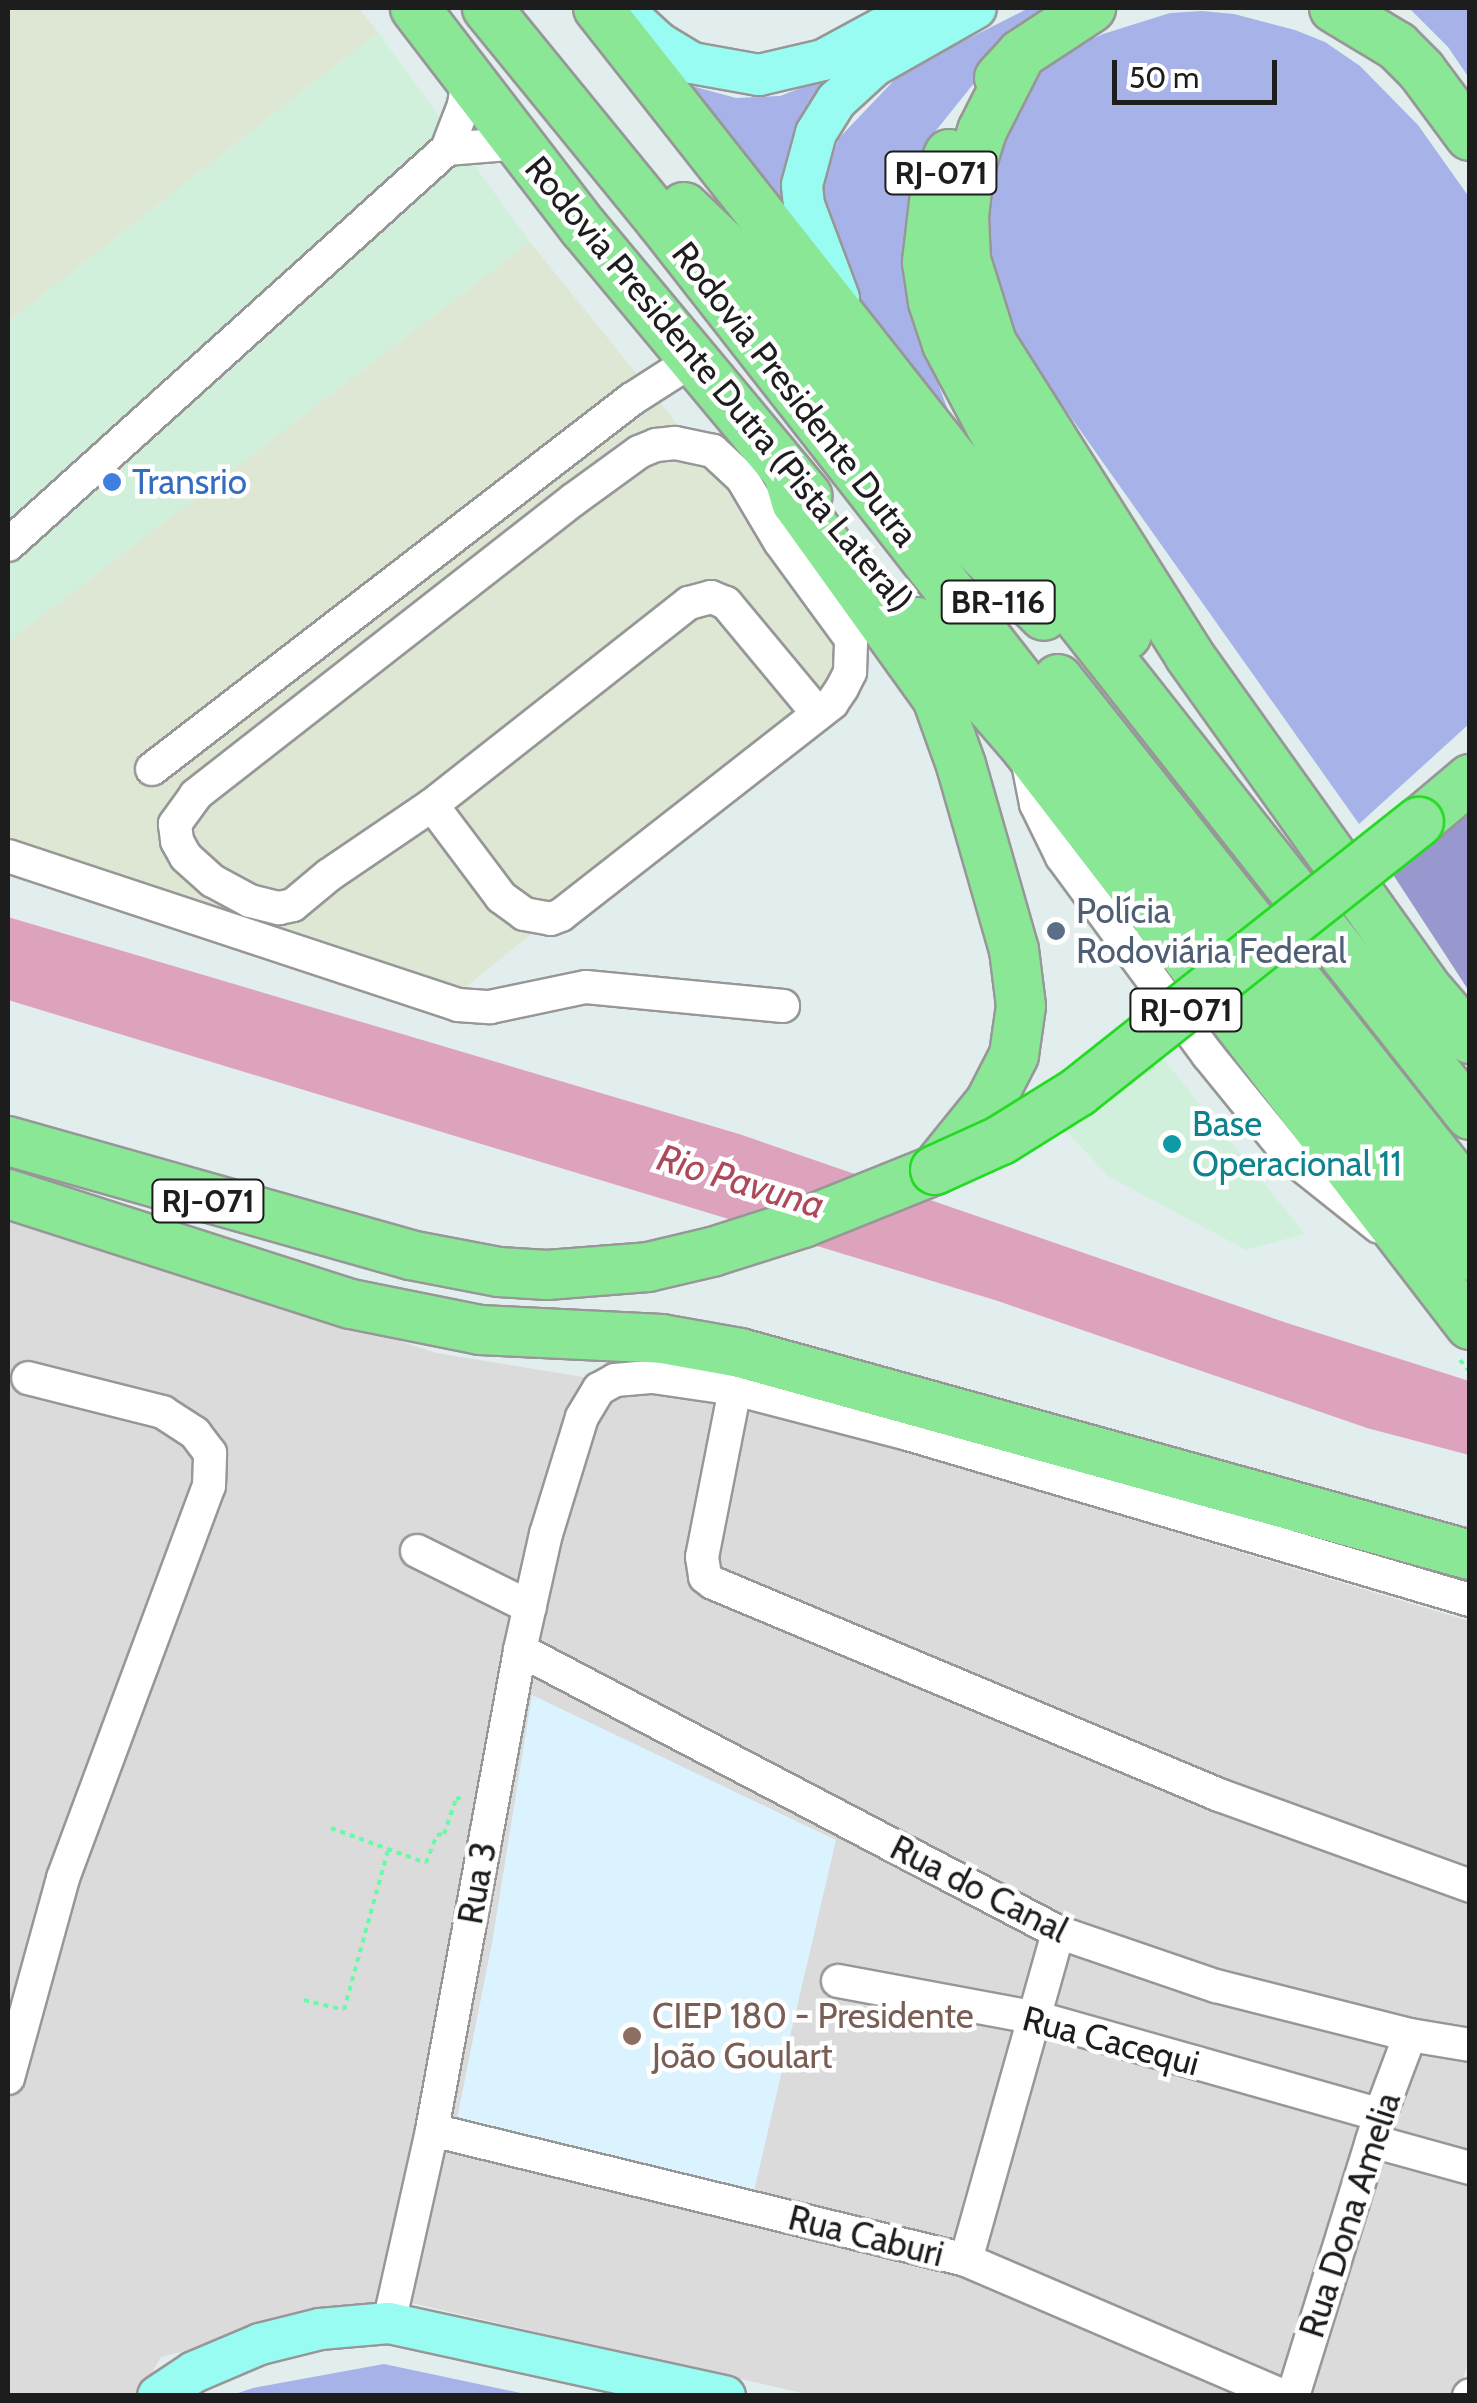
<!DOCTYPE html>
<html>
<head>
<meta charset="utf-8">
<style>
	body { margin:0 }
	#map { position:relative; width:1477px; height:2403px; overflow:hidden; background:#e2eeee; font-family:Cabin,sans-serif }
	div>[style] { position:absolute }
	[style*='--x'] { left:calc(var(--x)*1px); top:calc(var(--y)*1px); width:calc(var(--w)*1px); rotate:calc(var(--a)*1deg) }
	.residential>* { inset:0; background:#dadbda }
	.commercial>* { inset:0; background:#d1f0dc }
	.industrial>* { inset:0; background:#dee7d4 }
	.education>* { inset:0; background:#dbf3ff }
	.grass>* { inset:0; background:#a7b2e9 }
	.forest>* { inset:0; background:#9897ce }
	.water>* { inset:0; background:#dda2bc }
	.path>* { height:4px; margin-top:-2px; transform-origin:0; background:repeating-linear-gradient(90deg,#67fba7 0 5px,transparent 0 10px) }
	.roads { filter:drop-shadow(2px 0 #979797) drop-shadow(-2px 0 #979797) drop-shadow(0 2px #979797) drop-shadow(0 -2px #979797) }
	.minor>* { height:32px; margin:-16px; padding:0 16px; transform-origin:16px; border-radius:16px; background:#fff }
	.major>* { height:40px; margin:-20px; padding:0 20px; transform-origin:20px; border-radius:20px; background:#99fcf2 }
	.highway>* { height:48px; margin:-24px; padding:0 24px; transform-origin:24px; border-radius:24px; background:#89e796 }
	.bridges { filter:drop-shadow(2px 0 #25da22) drop-shadow(-2px 0 #25da22) drop-shadow(0 2px #25da22) drop-shadow(0 -2px #25da22) }
	.highway-bridge>* { height:48px; margin:-24px; padding:0 24px; transform-origin:24px; border-radius:24px; background:#89e796 }
	.dots>* { width:28px; height:28px; translate:-50% -50%; box-sizing:border-box; border:5px solid #fff; border-radius:50% }
	span { translate:-50% -50%; white-space:nowrap; text-align:center; line-height:1.15; -webkit-text-stroke:9px #fff; paint-order:stroke }
	.shield-label span { padding:2px 8px; background:#fff; border:2px solid; border-radius:8px; -webkit-text-stroke-width:0 }
	.shield-label { font-size:32px; color:#1d1d1d; font-weight:700 }
	.street-label { font-size:35px; color:#1d1d1d }
	.shop-label { font-size:35px; color:#366cbe }
	.left { translate:0 -50%; text-align:left }
	.service-label { font-size:35px; color:#4e5e75 }
	.culture-label { font-size:35px; color:#0d838f }
	.education-label { font-size:35px; color:#785e54 }
	.water-label { font-size:38px; color:#ad495a; font-style:italic }
	.frame { position:absolute; inset:0; border:10px solid #1d1d1d; pointer-events:none }
	.scale { position:absolute; left:1112px; top:60px; width:165px; height:45px; box-sizing:border-box; border:5px solid #1d1d1d; border-top:0; padding-left:12px; font-size:30px; line-height:35px; white-space:nowrap; color:#1d1d1d; -webkit-text-stroke:8px #fff; paint-order:stroke }
</style>
</head>
<body>
<div id="map">
	<div class="residential">
		<div style="clip-path:polygon(8px 1211px,436px 1353px,744px 1403px,1469px 1621px,1470px 2356px,1458px 2395px,811px 2395px,394px 2299px,161px 2357px,139px 2395px,8px 2396px)"></div>
	</div>
	<div class="commercial">
		<div style="clip-path:polygon(378px 32px,530px 242px,8px 642px,8px 322px)"></div>
		<div style="clip-path:polygon(1158px 1052px,1305px 1234px,1246px 1250px,1108px 1176px,1057px 1121px)"></div>
	</div>
	<div class="industrial">
		<div style="clip-path:polygon(8px 8px,359px 8px,378px 32px,8px 322px)"></div>
		<div style="clip-path:polygon(530px 242px,869px 661px,462px 990px,8px 842px,8px 642px)"></div>
	</div>
	<div class="education">
		<div style="clip-path:polygon(532px 1695px,836px 1840px,753px 2195px,455px 2129px,492px 1943px)"></div>
	</div>
	<div class="grass">
		<div style="clip-path:polygon(1029px 8px,1063px 8px,999px 52px,934px 133px,911px 209px,930px 362px,960px 442px,850px 289px,824px 230px,821px 184px,839px 138px,902px 72px)"></div>
		<div style="clip-path:polygon(1409px 8px,1469px 8px,1469px 78px,1448px 47px)"></div>
		<div style="clip-path:polygon(1202px 11px,1234px 14px,1295px 30px,1325px 42px,1360px 66px,1418px 125px,1469px 197px,1469px 724px,1359px 824px,1029px 358px,997px 298px,985px 252px,991px 155px,1015px 106px,1041px 73px,1067px 51px,1103px 34px,1170px 13px)"></div>
		<div style="clip-path:polygon(845px 71px,787px 213px,688px 85px,736px 98px,780px 96px)"></div>
		<div style="clip-path:polygon(384px 2364px,530px 2395px,232px 2395px,253px 2388px)"></div>
	</div>
	<div class="forest">
		<div style="clip-path:polygon(1469px 803px,1469px 991px,1392px 873px)"></div>
	</div>
	<div class="water">
		<div style="clip-path:polygon(8px 917px,739px 1134px,1287px 1323px,1469px 1381px,1469px 1455px,1367px 1428px,998px 1301px,8px 1000px)"></div>
	</div>
	<div class="path">
		<div style="--x:1460;--y:1360;--w:16;--a:50"></div>
		<div style="--x:331;--y:1828;--w:101;--a:20.2"></div>
		<div style="--x:426;--y:1863;--w:30;--a:-69"></div>
		<div style="--x:437;--y:1835;--w:7;--a:-8"></div>
		<div style="--x:444;--y:1834;--w:37;--a:-71"></div>
		<div style="--x:456;--y:1799;--w:10;--a:-17"></div>
		<div style="--x:304;--y:2000;--w:41;--a:14"></div>
		<div style="--x:344;--y:2010;--w:166;--a:-74.6"></div>
	</div>
	<div class="roads">
		<div class="minor">
			<div style="--x:447;--y:149;--w:73;--a:-4.7"></div>
			<div style="--x:8;--y:545;--w:591;--a:-42.05"></div>
			<div style="--x:447;--y:149;--w:47;--a:-68.9"></div>
			<div style="--x:464;--y:105;--w:30;--a:-82"></div>
			<div style="--x:1027;--y:758;--w:47;--a:78.9"></div>
			<div style="--x:1036;--y:804;--w:59;--a:63.9"></div>
			<div style="--x:1062;--y:857;--w:246;--a:53.6"></div>
			<div style="--x:1208;--y:1055;--w:132;--a:50.9"></div>
			<div style="--x:1291;--y:1157;--w:112;--a:38.5"></div>
			<div style="--x:152;--y:769;--w:606;--a:-37.63"></div>
			<div style="--x:632;--y:399;--w:72;--a:-32.6"></div>
			<div style="--x:432;--y:805;--w:115;--a:53.1"></div>
			<div style="--x:501;--y:897;--w:29;--a:36"></div>
			<div style="--x:524;--y:914;--w:27;--a:10"></div>
			<div style="--x:551;--y:919;--w:11;--a:-22"></div>
			<div style="--x:561;--y:915;--w:344;--a:-38"></div>
			<div style="--x:832;--y:703;--w:18;--a:-56"></div>
			<div style="--x:842;--y:688;--w:18;--a:-63"></div>
			<div style="--x:850;--y:672;--w:33;--a:-88"></div>
			<div style="--x:851;--y:639;--w:120;--a:-126.2"></div>
			<div style="--x:780;--y:542;--w:74;--a:-120.7"></div>
			<div style="--x:742;--y:478;--w:40;--a:-137"></div>
			<div style="--x:713;--y:451;--w:39;--a:-168"></div>
			<div style="--x:675;--y:443;--w:19;--a:174"></div>
			<div style="--x:656;--y:445;--w:18;--a:158"></div>
			<div style="--x:639;--y:452;--w:82;--a:144"></div>
			<div style="--x:573;--y:500;--w:479;--a:142"></div>
			<div style="--x:196;--y:795;--w:36;--a:126"></div>
			<div style="--x:175;--y:824;--w:17;--a:83"></div>
			<div style="--x:177;--y:841;--w:18;--a:61"></div>
			<div style="--x:186;--y:857;--w:36;--a:42"></div>
			<div style="--x:213;--y:881;--w:42;--a:28.4"></div>
			<div style="--x:250;--y:901;--w:30;--a:14"></div>
			<div style="--x:279;--y:908;--w:14;--a:-12"></div>
			<div style="--x:293;--y:905;--w:47;--a:-39.8"></div>
			<div style="--x:329;--y:875;--w:125;--a:-34.2"></div>
			<div style="--x:432;--y:805;--w:327;--a:-38.2"></div>
			<div style="--x:689;--y:603;--w:23;--a:-15"></div>
			<div style="--x:711;--y:597;--w:16;--a:22"></div>
			<div style="--x:726;--y:603;--w:144;--a:50.3"></div>
			<div style="--x:8;--y:856;--w:474;--a:18.3"></div>
			<div style="--x:458;--y:1005;--w:32;--a:4"></div>
			<div style="--x:490;--y:1007;--w:98;--a:-11.8"></div>
			<div style="--x:586;--y:987;--w:198;--a:5.5"></div>
			<div style="--x:735;--y:1389;--w:171;--a:101.1"></div>
			<div style="--x:702;--y:1557;--w:20;--a:81"></div>
			<div style="--x:705;--y:1577;--w:10;--a:37"></div>
			<div style="--x:713;--y:1583;--w:549;--a:22.73"></div>
			<div style="--x:1219;--y:1795;--w:267;--a:19.9"></div>
			<div style="--x:417;--y:1551;--w:126;--a:26.4"></div>
			<div style="--x:520;--y:1650;--w:607;--a:27.66"></div>
			<div style="--x:1058;--y:1932;--w:167;--a:18.9"></div>
			<div style="--x:1216;--y:1986;--w:200;--a:14.2"></div>
			<div style="--x:1410;--y:2035;--w:61;--a:9.5"></div>
			<div style="--x:838;--y:1981;--w:203;--a:10.5"></div>
			<div style="--x:1038;--y:2018;--w:355;--a:15.8"></div>
			<div style="--x:8;--y:2078;--w:207;--a:-74.6"></div>
			<div style="--x:63;--y:1878;--w:418;--a:-69.6"></div>
			<div style="--x:209;--y:1486;--w:33;--a:-88"></div>
			<div style="--x:210;--y:1453;--w:25;--a:-127"></div>
			<div style="--x:195;--y:1433;--w:38;--a:-147"></div>
			<div style="--x:163;--y:1412;--w:139;--a:-165.9"></div>
			<div style="--x:432;--y:2130;--w:550;--a:13.68"></div>
			<div style="--x:966;--y:2260;--w:345;--a:23.2"></div>
			<div style="--x:1372;--y:2141;--w:102;--a:15.4"></div>
			<div style="--x:966;--y:2260;--w:341;--a:-74.3"></div>
			<div style="--x:389;--y:2323;--w:198;--a:-77.4"></div>
			<div style="--x:432;--y:2130;--w:488;--a:-79.6"></div>
			<div style="--x:520;--y:1650;--w:119;--a:-77.4"></div>
			<div style="--x:546;--y:1534;--w:122;--a:-72.9"></div>
			<div style="--x:582;--y:1417;--w:33;--a:-59"></div>
			<div style="--x:599;--y:1389;--w:18;--a:-29"></div>
			<div style="--x:615;--y:1380;--w:38;--a:-5"></div>
			<div style="--x:653;--y:1377;--w:83;--a:8.3"></div>
			<div style="--x:735;--y:1389;--w:179;--a:14.6"></div>
			<div style="--x:908;--y:1434;--w:586;--a:16.46"></div>
			<div style="--x:1293;--y:2396;--w:294;--a:-72.8"></div>
			<div style="--x:1380;--y:2115;--w:85;--a:-69.4"></div>
			<div style="--x:1469;--y:2396;--w:1;--a:-45"></div>
		</div>
		<div class="major">
			<div style="--x:621;--y:8;--w:52;--a:42.6"></div>
			<div style="--x:659;--y:43;--w:39;--a:31"></div>
			<div style="--x:692;--y:63;--w:68;--a:10.2"></div>
			<div style="--x:759;--y:75;--w:66;--a:-13.2"></div>
			<div style="--x:823;--y:60;--w:109;--a:-28.4"></div>
			<div style="--x:839;--y:298;--w:99;--a:-110.6"></div>
			<div style="--x:804;--y:205;--w:20;--a:-96"></div>
			<div style="--x:802;--y:185;--w:54;--a:-74.9"></div>
			<div style="--x:816;--y:133;--w:39;--a:-58"></div>
			<div style="--x:837;--y:100;--w:50;--a:-42.6"></div>
			<div style="--x:874;--y:66;--w:117;--a:-29.6"></div>
			<div style="--x:158;--y:2396;--w:43;--a:-33.7"></div>
			<div style="--x:194;--y:2372;--w:72;--a:-23"></div>
			<div style="--x:260;--y:2344;--w:62;--a:-14"></div>
			<div style="--x:320;--y:2329;--w:69;--a:-5"></div>
			<div style="--x:389;--y:2323;--w:344;--a:12.3"></div>
		</div>
		<div class="highway">
			<div style="--x:415;--y:8;--w:277;--a:52.5"></div>
			<div style="--x:584;--y:228;--w:349;--a:50.2"></div>
			<div style="--x:487;--y:8;--w:274;--a:50.8"></div>
			<div style="--x:660;--y:220;--w:1315;--a:51.98"></div>
			<div style="--x:598;--y:8;--w:1409;--a:51.77"></div>
			<div style="--x:1334;--y:8;--w:74;--a:31.1"></div>
			<div style="--x:1397;--y:46;--w:34;--a:45"></div>
			<div style="--x:1421;--y:70;--w:82;--a:53.4"></div>
			<div style="--x:1021;--y:54;--w:86;--a:116.9"></div>
			<div style="--x:982;--y:131;--w:44;--a:107.2"></div>
			<div style="--x:969;--y:173;--w:43;--a:96.6"></div>
			<div style="--x:964;--y:216;--w:44;--a:87.4"></div>
			<div style="--x:966;--y:260;--w:87;--a:72.6"></div>
			<div style="--x:992;--y:343;--w:369;--a:57.7"></div>
			<div style="--x:1189;--y:655;--w:405;--a:54.5"></div>
			<div style="--x:1424;--y:985;--w:71;--a:49.6"></div>
			<div style="--x:999;--y:78;--w:33;--a:-47"></div>
			<div style="--x:1021;--y:54;--w:84;--a:-33.3"></div>
			<div style="--x:949;--y:154;--w:34;--a:113"></div>
			<div style="--x:936;--y:185;--w:78;--a:96.7"></div>
			<div style="--x:927;--y:262;--w:40;--a:81.5"></div>
			<div style="--x:933;--y:302;--w:44;--a:71.6"></div>
			<div style="--x:947;--y:344;--w:113;--a:62.1"></div>
			<div style="--x:1000;--y:444;--w:229;--a:56.4"></div>
			<div style="--x:684;--y:207;--w:81;--a:43.5"></div>
			<div style="--x:743;--y:263;--w:359;--a:50.8"></div>
			<div style="--x:970;--y:541;--w:105;--a:45.4"></div>
			<div style="--x:917;--y:622;--w:167;--a:49.1"></div>
			<div style="--x:1026;--y:748;--w:728;--a:52.42"></div>
			<div style="--x:1058;--y:679;--w:662;--a:51.5"></div>
			<div style="--x:1419;--y:822;--w:67;--a:-40.1"></div>
			<div style="--x:8;--y:1141;--w:418;--a:15.8"></div>
			<div style="--x:410;--y:1255;--w:91;--a:10.8"></div>
			<div style="--x:499;--y:1272;--w:48;--a:3.6"></div>
			<div style="--x:547;--y:1275;--w:101;--a:-4.5"></div>
			<div style="--x:648;--y:1267;--w:66;--a:-13.2"></div>
			<div style="--x:712;--y:1252;--w:96;--a:-17.7"></div>
			<div style="--x:803;--y:1223;--w:142;--a:-21.9"></div>
			<div style="--x:935;--y:1170;--w:87;--a:-51"></div>
			<div style="--x:990;--y:1102;--w:53;--a:-62.9"></div>
			<div style="--x:1014;--y:1055;--w:49;--a:-81.9"></div>
			<div style="--x:1021;--y:1006;--w:56;--a:-97.1"></div>
			<div style="--x:1014;--y:950;--w:192;--a:-106"></div>
			<div style="--x:961;--y:765;--w:71;--a:-109.7"></div>
			<div style="--x:937;--y:698;--w:241;--a:-125.7"></div>
			<div style="--x:796;--y:502;--w:29;--a:-106"></div>
			<div style="--x:8;--y:1194;--w:360;--a:17.8"></div>
			<div style="--x:351;--y:1304;--w:132;--a:11.4"></div>
			<div style="--x:480;--y:1330;--w:182;--a:2.8"></div>
			<div style="--x:662;--y:1339;--w:79;--a:10.2"></div>
			<div style="--x:740;--y:1353;--w:757;--a:15.47"></div>
		</div>
	</div>
	<div class="bridges">
		<div class="highway-bridge">
			<div style="--x:935;--y:1170;--w:72;--a:-24.4"></div>
			<div style="--x:1001;--y:1140;--w:91;--a:-31.9"></div>
			<div style="--x:1078;--y:1092;--w:435;--a:-38.4"></div>
		</div>
	</div>
	<div class="dots">
		<div style="left:112px;top:482px;background:#3f7fe0"></div>
		<div style="left:1056px;top:931px;background:#5c6f8a"></div>
		<div style="left:1172px;top:1144px;background:#0f9aa8"></div>
		<div style="left:632px;top:2036px;background:#8d6e63"></div>
	</div>
	<div class="shield-label">
		<span style="left:941px;top:173px">RJ-071</span>
		<span style="left:998px;top:602px">BR-116</span>
		<span style="left:1186px;top:1010px">RJ-071</span>
		<span style="left:208px;top:1201px">RJ-071</span>
	</div>
	<div class="street-label">
		<span style="left:719px;top:384px;rotate:50deg">Rodovia Presidente Dutra (Pista Lateral)</span>
		<span style="left:795px;top:394px;rotate:52deg">Rodovia Presidente Dutra</span>
		<span style="left:477px;top:1883px;rotate:-80deg">Rua 3</span>
		<span style="left:979px;top:1889px;rotate:27deg">Rua do Canal</span>
		<span style="left:1111px;top:2041px;rotate:15deg">Rua Cacequi</span>
		<span style="left:1350px;top:2215px;rotate:-72deg">Rua Dona Amelia</span>
		<span style="left:866px;top:2236px;rotate:14deg">Rua Caburi</span>
	</div>
	<div class="shop-label">
		<span class="left" style="left:132px;top:482px">Transrio</span>
	</div>
	<div class="service-label">
		<span class="left" style="left:1076px;top:931px">Polícia<br>Rodoviária Federal</span>
	</div>
	<div class="culture-label">
		<span class="left" style="left:1192px;top:1144px">Base<br>Operacional 11</span>
	</div>
	<div class="education-label">
		<span class="left" style="left:652px;top:2036px">CIEP 180 - Presidente<br>João Goulart</span>
	</div>
	<div class="water-label">
		<span style="left:741px;top:1181px;rotate:17deg">Rio Pavuna</span>
	</div>
	<div class="frame"></div>
	<div class="scale">50 m</div>
</div>
</body>
</html>
